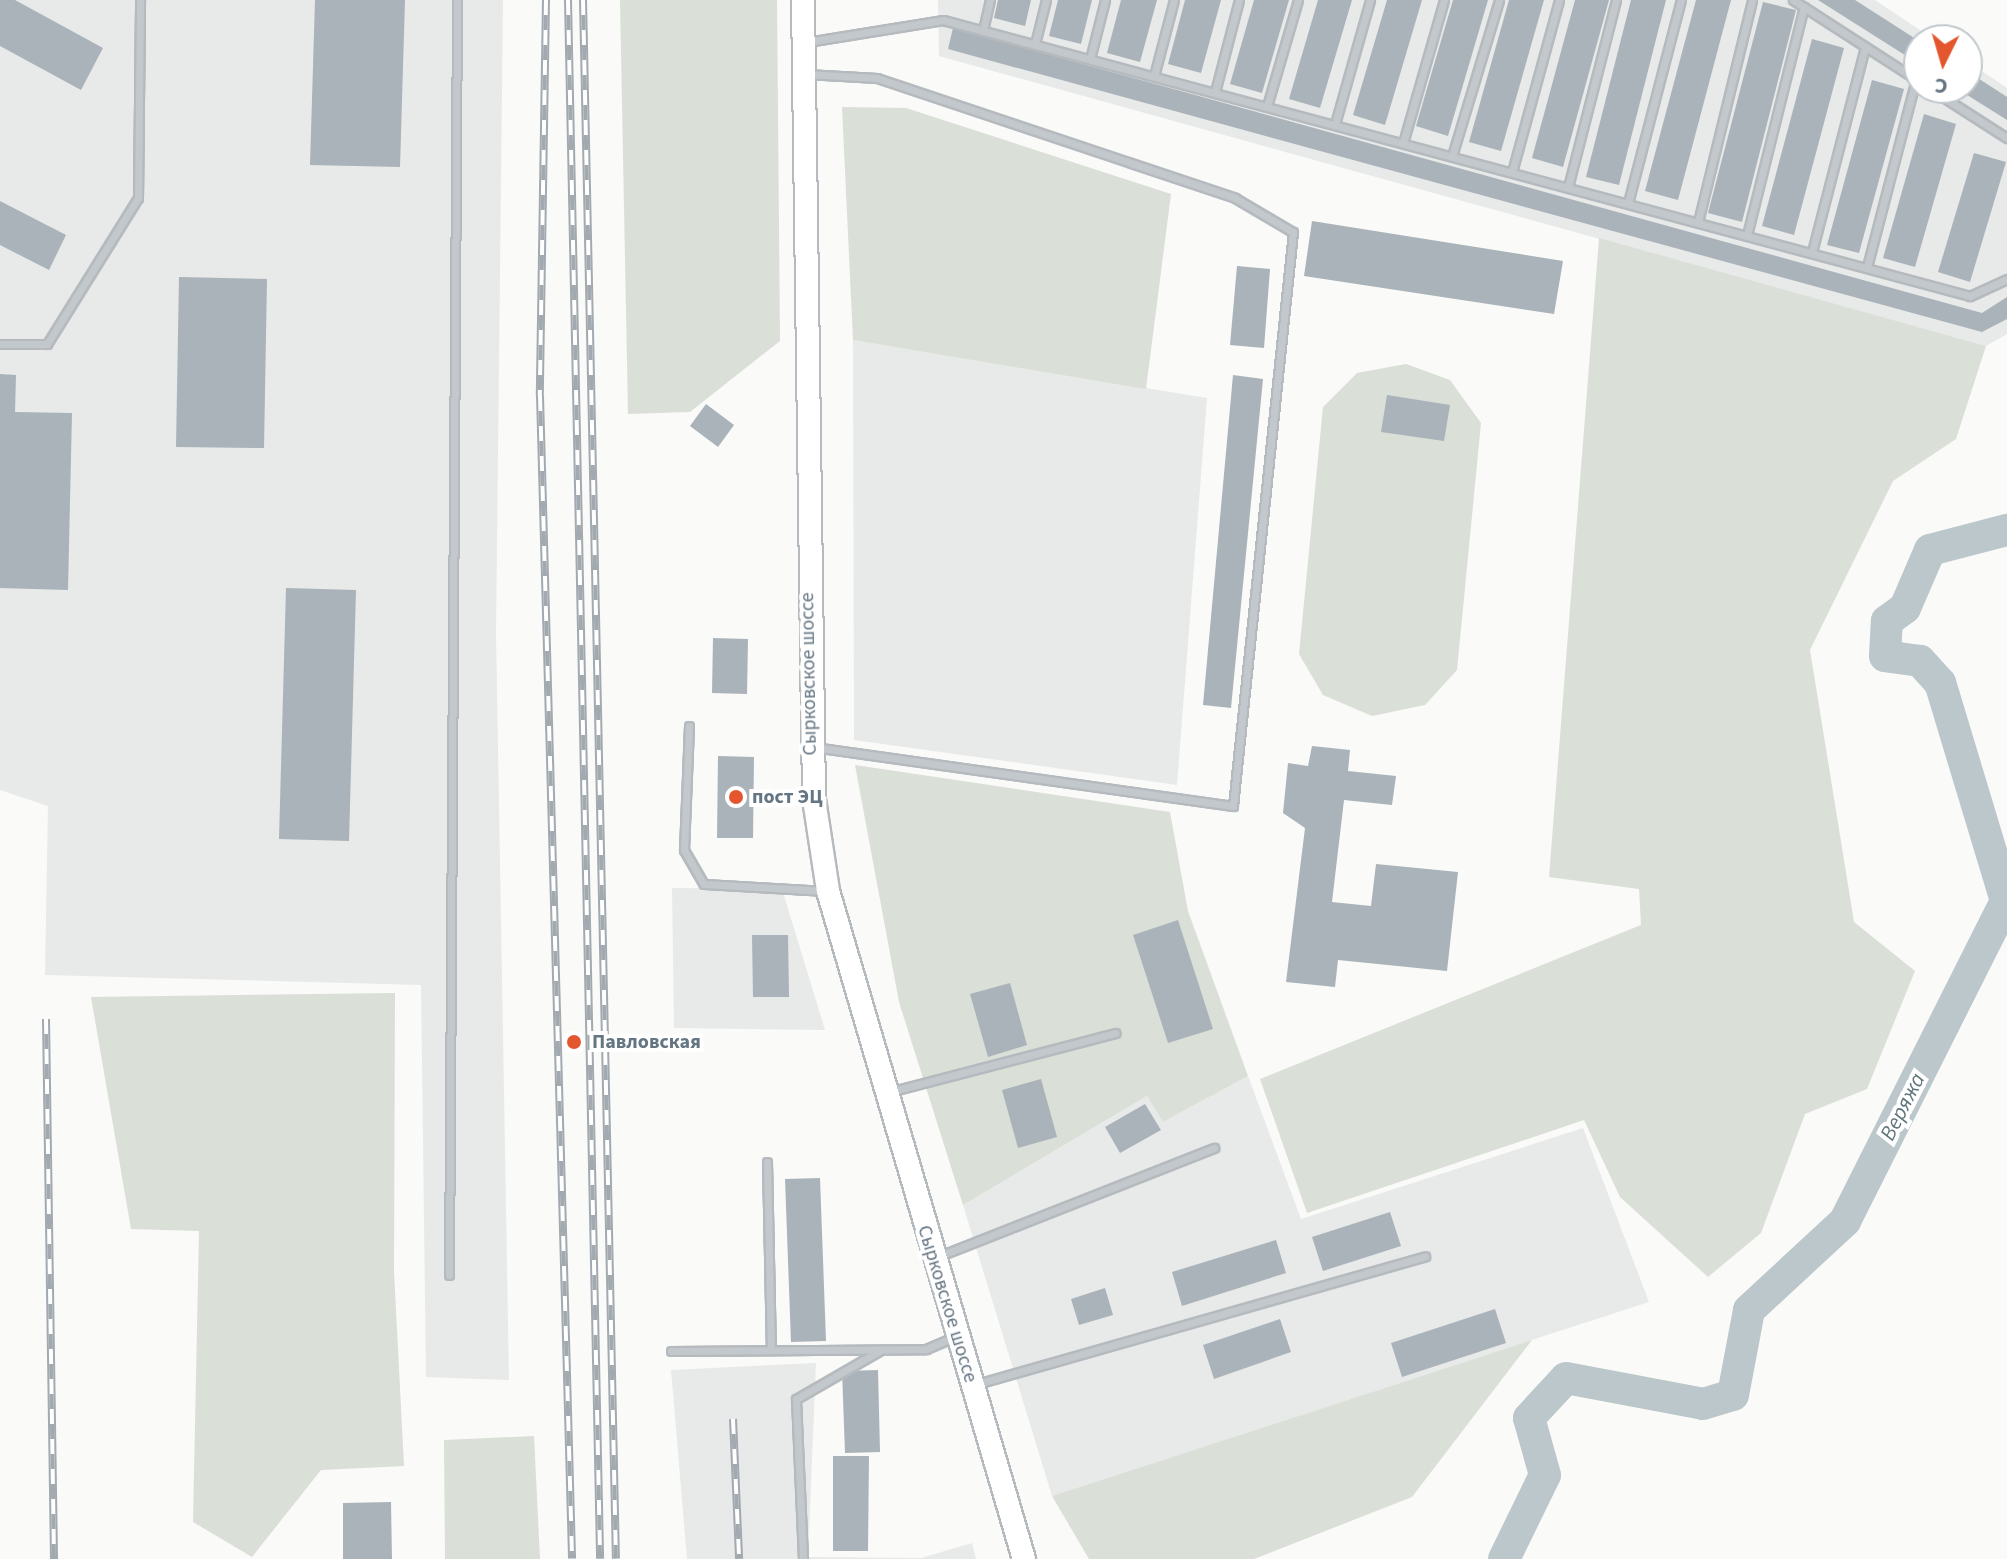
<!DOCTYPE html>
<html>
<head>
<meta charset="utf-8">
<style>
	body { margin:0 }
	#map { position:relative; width:2007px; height:1559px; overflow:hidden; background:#fafaf8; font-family:"Source Sans 3",sans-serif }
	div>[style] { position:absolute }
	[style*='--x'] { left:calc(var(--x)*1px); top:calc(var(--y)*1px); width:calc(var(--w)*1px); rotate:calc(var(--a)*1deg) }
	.built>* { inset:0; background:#e8e9e9 }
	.green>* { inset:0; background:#dadfd7 }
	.river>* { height:32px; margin:-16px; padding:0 16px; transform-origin:16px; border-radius:16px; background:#bbc7cb }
	.building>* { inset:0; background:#aab3b9 }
	.roads { filter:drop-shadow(2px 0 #b5babe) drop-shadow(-2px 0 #b5babe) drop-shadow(0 2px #b5babe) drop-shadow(0 -2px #b5babe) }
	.lane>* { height:7px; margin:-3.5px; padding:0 3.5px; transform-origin:3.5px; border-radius:3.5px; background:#c3c8cc }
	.primary>* { height:22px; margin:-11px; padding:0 11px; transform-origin:11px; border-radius:11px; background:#fff }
	.rail>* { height:8px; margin-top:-4px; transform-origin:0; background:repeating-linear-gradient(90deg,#fff 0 15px,#a2aab0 0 30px); box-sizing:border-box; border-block:2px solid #a2aab0 }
	.dots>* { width:22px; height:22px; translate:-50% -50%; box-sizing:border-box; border:4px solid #fff; border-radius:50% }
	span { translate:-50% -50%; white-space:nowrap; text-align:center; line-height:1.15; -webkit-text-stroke:8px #fff; paint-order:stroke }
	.street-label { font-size:20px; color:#657683 }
	.poi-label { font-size:20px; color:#657683; font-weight:700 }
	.left { translate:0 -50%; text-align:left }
	.water-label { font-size:22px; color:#60757c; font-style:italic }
	.north { position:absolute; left:1903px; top:24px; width:80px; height:80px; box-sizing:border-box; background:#fff; border:2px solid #c1c8cd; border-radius:50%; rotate:185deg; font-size:22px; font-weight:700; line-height:32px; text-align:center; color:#657683 }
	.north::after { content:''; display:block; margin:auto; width:28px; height:36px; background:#e4572e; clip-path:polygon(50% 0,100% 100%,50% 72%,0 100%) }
</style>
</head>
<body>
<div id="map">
	<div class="built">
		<div style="clip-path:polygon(0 0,503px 0,496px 633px,509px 1380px,426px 1377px,421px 985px,45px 975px,48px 806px,0 790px)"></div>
		<div style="clip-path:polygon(938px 0,1875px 0,1935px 40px,1919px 40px,1919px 88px,1967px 88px,1967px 61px,2007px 88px,2007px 334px,1986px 346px,939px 56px)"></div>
		<div style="clip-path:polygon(853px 340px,1207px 398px,1177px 785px,854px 740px)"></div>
		<div style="clip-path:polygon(672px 888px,782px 889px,825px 1030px,674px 1028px)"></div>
		<div style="clip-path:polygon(1248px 1076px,1301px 1219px,1583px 1128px,1649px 1302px,1052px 1496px,963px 1205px,1147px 1096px,1163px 1122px)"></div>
		<div style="clip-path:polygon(816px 1363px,808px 1557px,921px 1558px,972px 1543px,976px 1559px,687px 1559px,671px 1370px)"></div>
	</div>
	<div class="green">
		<div style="clip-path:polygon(620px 0,777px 0,780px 341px,690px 412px,628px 414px)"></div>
		<div style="clip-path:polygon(842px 107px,906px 108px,1171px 194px,1146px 389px,853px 340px)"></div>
		<div style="clip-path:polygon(1599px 238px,1986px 346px,1956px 439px,1893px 481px,1810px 650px,1854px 922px,1915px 971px,1867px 1089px,1805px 1114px,1761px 1233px,1708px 1277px,1620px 1197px,1584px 1120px,1307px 1213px,1260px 1079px,1641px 925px,1639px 889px,1549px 877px)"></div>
		<div style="clip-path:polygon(1406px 364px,1450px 380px,1481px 423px,1457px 670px,1425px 705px,1372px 716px,1323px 695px,1299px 654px,1323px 407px,1357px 373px)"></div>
		<div style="clip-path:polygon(855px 765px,1170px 812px,1188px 911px,1248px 1076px,1163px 1122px,1147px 1096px,963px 1205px,899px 1002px)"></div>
		<div style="clip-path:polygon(395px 993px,394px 1271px,404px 1466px,321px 1470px,252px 1557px,193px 1522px,199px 1231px,131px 1229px,91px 997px)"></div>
		<div style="clip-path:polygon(1532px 1340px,1412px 1497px,1254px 1559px,1089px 1559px,1052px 1496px)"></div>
		<div style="clip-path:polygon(534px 1436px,540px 1559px,445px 1559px,444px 1440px)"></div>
	</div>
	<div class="river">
		<div style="--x:1504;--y:1559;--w:93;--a:-64"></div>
		<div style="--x:1545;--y:1475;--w:59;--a:-105.7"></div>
		<div style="--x:1529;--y:1418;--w:54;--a:-47.2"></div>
		<div style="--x:1566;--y:1378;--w:139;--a:10.7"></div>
		<div style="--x:1703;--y:1404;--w:31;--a:-17"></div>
		<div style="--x:1733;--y:1395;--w:86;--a:-79.3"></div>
		<div style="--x:1749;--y:1310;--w:131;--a:-42.8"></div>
		<div style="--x:1845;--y:1221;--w:358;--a:-63.3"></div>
		<div style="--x:2006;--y:901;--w:228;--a:-106.8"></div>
		<div style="--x:1940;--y:683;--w:30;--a:-132"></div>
		<div style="--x:1920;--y:661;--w:35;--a:-172"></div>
		<div style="--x:1885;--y:656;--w:35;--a:-87"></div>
		<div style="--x:1887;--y:621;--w:22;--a:-36"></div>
		<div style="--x:1905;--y:608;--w:63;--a:-66.7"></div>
		<div style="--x:1930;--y:550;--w:80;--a:-14.6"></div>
	</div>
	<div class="building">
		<div style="clip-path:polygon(0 0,15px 0,103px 48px,81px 90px,0 46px)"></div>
		<div style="clip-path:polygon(315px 0,405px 0,400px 167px,310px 165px)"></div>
		<div style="clip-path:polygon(998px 0,1031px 0,1025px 26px,994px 18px)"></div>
		<div style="clip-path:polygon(1058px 0,1092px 0,1081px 44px,1049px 36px)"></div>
		<div style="clip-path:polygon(1121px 0,1157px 0,1140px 62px,1107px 53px)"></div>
		<div style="clip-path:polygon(1185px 0,1221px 0,1201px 73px,1168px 64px)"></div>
		<div style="clip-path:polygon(1254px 0,1289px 0,1262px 93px,1230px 84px)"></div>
		<div style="clip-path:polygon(1318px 0,1352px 0,1320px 108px,1289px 99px)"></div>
		<div style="clip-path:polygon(1387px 0,1422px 0,1385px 125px,1353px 115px)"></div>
		<div style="clip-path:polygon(1453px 0,1488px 0,1448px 136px,1416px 126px)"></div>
		<div style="clip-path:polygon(1509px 0,1544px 0,1501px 151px,1469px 142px)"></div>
		<div style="clip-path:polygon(1575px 0,1609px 0,1563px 167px,1532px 158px)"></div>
		<div style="clip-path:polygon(1631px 0,1666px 0,1619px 185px,1586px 177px)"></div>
		<div style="clip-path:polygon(1696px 0,1731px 0,1678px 200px,1645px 191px)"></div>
		<div style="clip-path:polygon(1818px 0,1855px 0,1919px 41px,1919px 64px)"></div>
		<div style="clip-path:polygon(1763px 2px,1796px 10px,1742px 222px,1708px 213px)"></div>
		<div style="clip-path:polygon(953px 28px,1982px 313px,2007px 297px,2007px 319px,1982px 332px,948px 49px)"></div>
		<div style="clip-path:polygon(1812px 39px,1844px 48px,1794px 235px,1762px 226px)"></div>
		<div style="clip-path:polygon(1967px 71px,2007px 97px,2007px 120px,1956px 88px,1967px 88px)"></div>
		<div style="clip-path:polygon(1872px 80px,1904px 89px,1859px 253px,1827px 245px)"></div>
		<div style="clip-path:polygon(1924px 114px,1956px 124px,1915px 267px,1883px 258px)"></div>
		<div style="clip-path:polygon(1974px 153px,2006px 162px,1970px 282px,1938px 272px)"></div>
		<div style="clip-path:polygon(0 201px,66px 235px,49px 270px,0 245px)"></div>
		<div style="clip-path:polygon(1312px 221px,1563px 261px,1554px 314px,1304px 276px)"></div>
		<div style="clip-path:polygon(1237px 266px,1270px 269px,1264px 348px,1230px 345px)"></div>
		<div style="clip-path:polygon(179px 277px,267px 279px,264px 448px,176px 447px)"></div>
		<div style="clip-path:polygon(0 374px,16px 375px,15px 412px,72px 413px,68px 590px,0 588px)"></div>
		<div style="clip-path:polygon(1233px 375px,1263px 379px,1231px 708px,1203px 705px)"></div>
		<div style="clip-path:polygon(1387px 395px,1450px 405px,1444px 441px,1381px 432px)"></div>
		<div style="clip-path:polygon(706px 404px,734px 425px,718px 447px,690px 426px)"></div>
		<div style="clip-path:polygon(286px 588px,356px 590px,349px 841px,279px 839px)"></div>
		<div style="clip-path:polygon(713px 638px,748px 639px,747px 694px,712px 693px)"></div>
		<div style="clip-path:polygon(1312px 746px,1350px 750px,1348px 771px,1396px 776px,1392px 805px,1344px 800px,1332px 902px,1371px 906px,1376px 864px,1458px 872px,1447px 971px,1338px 960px,1335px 987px,1286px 982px,1305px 828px,1283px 813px,1288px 763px,1308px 766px)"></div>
		<div style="clip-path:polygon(718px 756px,754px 757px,753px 838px,717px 838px)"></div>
		<div style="clip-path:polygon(1178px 920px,1213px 1029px,1168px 1043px,1133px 935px)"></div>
		<div style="clip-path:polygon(752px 935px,788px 935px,789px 997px,753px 997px)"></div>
		<div style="clip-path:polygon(1010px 983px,1027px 1045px,988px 1057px,970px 994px)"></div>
		<div style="clip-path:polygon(1041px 1079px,1057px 1137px,1018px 1148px,1002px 1090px)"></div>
		<div style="clip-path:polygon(1145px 1104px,1161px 1130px,1120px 1153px,1105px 1127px)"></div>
		<div style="clip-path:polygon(820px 1178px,826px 1341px,791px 1342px,785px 1179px)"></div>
		<div style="clip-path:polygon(1390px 1212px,1401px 1246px,1323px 1271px,1312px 1237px)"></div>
		<div style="clip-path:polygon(1276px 1240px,1286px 1273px,1182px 1306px,1172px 1272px)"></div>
		<div style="clip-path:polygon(1105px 1288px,1113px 1315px,1079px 1325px,1071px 1299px)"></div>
		<div style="clip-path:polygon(1495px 1309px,1506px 1343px,1402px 1377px,1391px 1343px)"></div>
		<div style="clip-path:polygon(1280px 1319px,1291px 1352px,1214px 1379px,1203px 1345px)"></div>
		<div style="clip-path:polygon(878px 1370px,880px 1452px,845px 1453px,842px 1371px)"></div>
		<div style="clip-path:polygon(833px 1456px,869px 1456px,868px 1551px,833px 1551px)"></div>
		<div style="clip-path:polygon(391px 1502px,392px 1559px,343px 1559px,343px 1503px)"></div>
	</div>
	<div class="roads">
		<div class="lane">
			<div style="--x:1793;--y:0;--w:148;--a:32.8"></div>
			<div style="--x:983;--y:30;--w:31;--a:-77"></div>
			<div style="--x:807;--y:42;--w:138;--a:-9.2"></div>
			<div style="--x:943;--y:20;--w:1063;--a:15.04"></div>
			<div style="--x:1970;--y:296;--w:41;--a:-24.7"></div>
			<div style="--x:1035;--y:44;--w:45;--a:-76"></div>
			<div style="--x:1090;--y:59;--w:61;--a:-75.7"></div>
			<div style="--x:806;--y:74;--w:71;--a:3.2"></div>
			<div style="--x:877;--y:78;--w:378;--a:18.5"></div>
			<div style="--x:1235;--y:198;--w:67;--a:30.4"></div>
			<div style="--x:1293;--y:232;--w:577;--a:95.97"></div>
			<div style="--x:1233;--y:806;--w:422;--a:-172"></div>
			<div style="--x:1154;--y:76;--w:79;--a:-75.3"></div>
			<div style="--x:1929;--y:88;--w:93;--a:32.7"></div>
			<div style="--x:1215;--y:92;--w:95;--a:-75.4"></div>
			<div style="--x:1267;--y:106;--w:110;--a:-73.7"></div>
			<div style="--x:1335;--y:124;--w:129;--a:-74.2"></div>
			<div style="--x:1403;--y:143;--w:149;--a:-74"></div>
			<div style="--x:1452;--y:156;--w:163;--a:-73.2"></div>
			<div style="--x:1512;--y:172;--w:178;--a:-74.7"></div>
			<div style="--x:1568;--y:187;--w:193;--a:-75.6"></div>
			<div style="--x:1628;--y:203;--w:210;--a:-75.4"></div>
			<div style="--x:1698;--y:222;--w:228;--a:-76.3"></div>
			<div style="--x:1747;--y:235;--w:235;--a:-76"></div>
			<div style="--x:1812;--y:252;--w:212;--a:-75.5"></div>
			<div style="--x:1867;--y:267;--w:194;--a:-75.4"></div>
			<div style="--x:0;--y:344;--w:47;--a:0"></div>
			<div style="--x:47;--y:344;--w:172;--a:-58.1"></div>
			<div style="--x:138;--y:198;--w:198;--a:-89.4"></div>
			<div style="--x:689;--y:726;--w:124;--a:92.3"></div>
			<div style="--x:684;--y:850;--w:39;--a:60"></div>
			<div style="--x:704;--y:884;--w:122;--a:3.3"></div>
			<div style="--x:889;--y:1092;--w:234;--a:-14.6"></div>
			<div style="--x:767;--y:1162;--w:187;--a:88.8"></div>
			<div style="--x:937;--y:1257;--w:298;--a:-21.5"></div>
			<div style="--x:449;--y:1275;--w:1275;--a:-89.64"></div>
			<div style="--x:671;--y:1351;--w:255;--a:-0.4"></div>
			<div style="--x:926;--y:1349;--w:30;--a:-23"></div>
			<div style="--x:977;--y:1384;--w:466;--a:-15.9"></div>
			<div style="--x:803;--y:1559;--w:160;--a:-92.5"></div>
			<div style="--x:796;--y:1399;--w:98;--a:-30"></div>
		</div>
		<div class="primary">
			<div style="--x:803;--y:0;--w:799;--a:89.21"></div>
			<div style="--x:814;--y:799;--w:93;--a:81.3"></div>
			<div style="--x:828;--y:891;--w:696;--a:73.65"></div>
		</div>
	</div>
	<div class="rail">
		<div style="--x:546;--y:0;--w:396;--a:90.9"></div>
		<div style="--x:540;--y:396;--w:1163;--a:88.42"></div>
		<div style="--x:568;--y:0;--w:1559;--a:88.82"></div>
		<div style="--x:583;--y:0;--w:1559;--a:88.79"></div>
		<div style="--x:46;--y:1019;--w:540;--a:89.15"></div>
		<div style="--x:733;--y:1419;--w:140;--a:87.5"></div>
	</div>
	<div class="dots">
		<div style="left:736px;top:797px;background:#e4572e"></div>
		<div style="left:574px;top:1042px;background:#e4572e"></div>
	</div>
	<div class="street-label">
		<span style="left:809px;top:674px;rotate:-91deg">Сырковское шоссе</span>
		<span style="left:947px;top:1304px;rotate:73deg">Сырковское шоссе</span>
	</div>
	<div class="poi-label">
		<span class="left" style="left:752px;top:797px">пост ЭЦ</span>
		<span class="left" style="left:592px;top:1042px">Павловская</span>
	</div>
	<div class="water-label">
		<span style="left:1903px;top:1107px;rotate:-63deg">Веряжа</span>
	</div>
	<div class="north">С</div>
</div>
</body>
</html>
